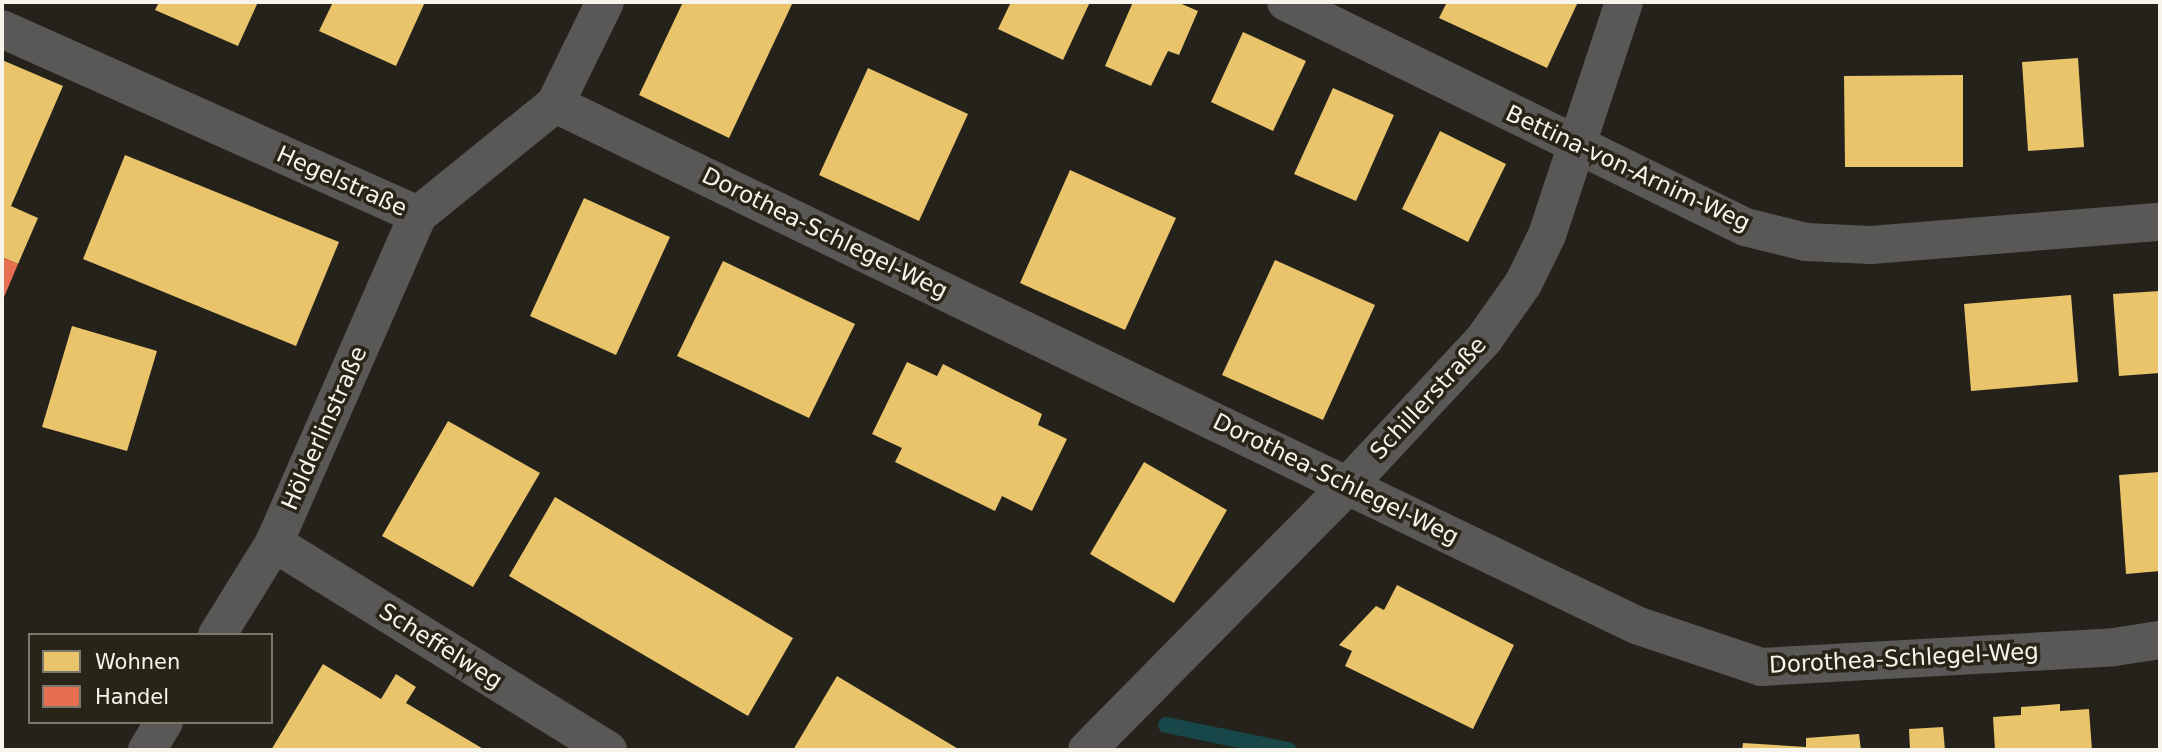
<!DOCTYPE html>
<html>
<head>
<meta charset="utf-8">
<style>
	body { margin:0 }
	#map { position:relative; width:2162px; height:752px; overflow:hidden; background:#24221b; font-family:"DejaVu Sans",sans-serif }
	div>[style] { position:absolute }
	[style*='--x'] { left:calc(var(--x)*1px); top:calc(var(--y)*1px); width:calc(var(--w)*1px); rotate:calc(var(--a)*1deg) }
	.homes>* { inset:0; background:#e9c46a }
	.shops>* { inset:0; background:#e76f51 }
	.stream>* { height:16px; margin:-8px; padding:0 8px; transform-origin:8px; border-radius:8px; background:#174748 }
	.minor>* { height:38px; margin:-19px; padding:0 19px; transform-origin:19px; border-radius:19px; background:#5a5856 }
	span { translate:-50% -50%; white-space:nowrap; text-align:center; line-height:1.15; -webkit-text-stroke:7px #282417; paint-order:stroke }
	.street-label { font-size:23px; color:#f6f4eb }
	.frame { position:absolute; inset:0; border:4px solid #f6f4eb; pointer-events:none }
	.legend { position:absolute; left:28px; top:633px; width:245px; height:91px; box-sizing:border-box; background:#282417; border:2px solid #7a776c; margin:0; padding:9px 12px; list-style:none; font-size:21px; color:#f6f4eb }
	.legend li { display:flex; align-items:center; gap:14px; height:35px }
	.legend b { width:35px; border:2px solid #7a776c }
</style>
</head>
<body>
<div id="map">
	<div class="homes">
		<div style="clip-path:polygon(159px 2px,258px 2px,238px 46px,155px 10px)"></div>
		<div style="clip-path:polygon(333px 2px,425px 2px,396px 66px,319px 31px)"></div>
		<div style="clip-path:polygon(683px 2px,793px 2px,729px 138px,639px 95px)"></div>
		<div style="clip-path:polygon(1011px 2px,1090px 2px,1063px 60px,998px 29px)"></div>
		<div style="clip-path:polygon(1133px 2px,1177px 2px,1198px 11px,1179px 55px,1168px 51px,1151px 86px,1105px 66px)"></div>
		<div style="clip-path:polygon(1447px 2px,1578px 2px,1547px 68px,1439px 18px)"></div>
		<div style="clip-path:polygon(1243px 32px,1306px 61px,1273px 131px,1211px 102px)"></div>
		<div style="clip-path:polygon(2078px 58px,2084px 147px,2028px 151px,2022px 62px)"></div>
		<div style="clip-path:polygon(2px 60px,63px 86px,11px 206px,38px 218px,18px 264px,2px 257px)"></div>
		<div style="clip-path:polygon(868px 68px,968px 114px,919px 221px,819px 175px)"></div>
		<div style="clip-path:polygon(1963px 75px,1963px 167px,1845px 167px,1844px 76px)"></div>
		<div style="clip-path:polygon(1333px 88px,1394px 115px,1356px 201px,1294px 174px)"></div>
		<div style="clip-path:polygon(1440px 131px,1506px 164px,1468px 242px,1402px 209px)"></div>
		<div style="clip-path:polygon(125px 155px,339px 242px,296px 346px,83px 259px)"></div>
		<div style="clip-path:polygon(1070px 170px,1176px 218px,1125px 330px,1020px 283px)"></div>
		<div style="clip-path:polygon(584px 198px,670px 237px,616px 355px,530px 316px)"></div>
		<div style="clip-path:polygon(1275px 260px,1375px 305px,1323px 420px,1222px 375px)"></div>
		<div style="clip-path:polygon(723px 261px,855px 324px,809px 418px,677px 356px)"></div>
		<div style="clip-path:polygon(2160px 291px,2160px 373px,2119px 376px,2113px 294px)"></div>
		<div style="clip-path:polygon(2071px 295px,2078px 382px,1971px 391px,1964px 304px)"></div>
		<div style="clip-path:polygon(72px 326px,157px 351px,127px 451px,42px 427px)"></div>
		<div style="clip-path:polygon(907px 362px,937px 376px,943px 364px,1042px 414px,1038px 425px,1067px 439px,1032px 511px,1002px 496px,995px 511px,895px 462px,902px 448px,872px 434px)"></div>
		<div style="clip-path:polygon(448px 421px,540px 473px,473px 587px,382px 536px)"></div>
		<div style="clip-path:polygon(1144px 462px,1227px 510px,1174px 603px,1090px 554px)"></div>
		<div style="clip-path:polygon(2160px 472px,2160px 571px,2126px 574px,2119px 475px)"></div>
		<div style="clip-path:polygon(555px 497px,793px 638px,748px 716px,509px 576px)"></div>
		<div style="clip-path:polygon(1397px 585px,1514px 645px,1473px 729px,1345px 666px,1352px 651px,1339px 645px,1376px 606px,1384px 610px)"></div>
		<div style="clip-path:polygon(323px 664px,381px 699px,396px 674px,416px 687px,406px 703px,485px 750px,271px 750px)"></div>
		<div style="clip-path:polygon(837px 676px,960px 750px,793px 750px)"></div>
		<div style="clip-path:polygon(2060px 704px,2060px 711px,2089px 709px,2092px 750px,1995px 750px,1993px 717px,2021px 715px,2021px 707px)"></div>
		<div style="clip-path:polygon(1943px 727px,1945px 750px,1910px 750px,1909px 729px)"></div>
		<div style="clip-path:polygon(1859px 734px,1861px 750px,1742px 750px,1743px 743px,1806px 747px,1806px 738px)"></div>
	</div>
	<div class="shops">
		<div style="clip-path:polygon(2px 257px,18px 264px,2px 302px)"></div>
	</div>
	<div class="stream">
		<div style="--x:1166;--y:725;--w:125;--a:11.6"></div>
	</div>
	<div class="minor">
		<div style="--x:1286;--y:2;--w:511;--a:26.11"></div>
		<div style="--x:1745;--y:227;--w:63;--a:13.8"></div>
		<div style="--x:1806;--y:242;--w:65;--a:2.6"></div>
		<div style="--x:1871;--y:245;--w:290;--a:-4.6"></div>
		<div style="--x:2;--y:29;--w:456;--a:24.1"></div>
		<div style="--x:555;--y:104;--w:1200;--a:25.73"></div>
		<div style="--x:1636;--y:625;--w:132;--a:18.6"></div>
		<div style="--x:1761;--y:667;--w:354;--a:-3.2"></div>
		<div style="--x:2114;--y:647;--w:47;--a:-8.7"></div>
		<div style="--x:274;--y:543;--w:393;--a:31.8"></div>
		<div style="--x:217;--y:635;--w:108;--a:-58.2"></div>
		<div style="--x:274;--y:543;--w:358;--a:-66.3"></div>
		<div style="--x:418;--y:215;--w:176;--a:-39"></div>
		<div style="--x:555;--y:104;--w:114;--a:-63.9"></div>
		<div style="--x:147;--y:750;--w:33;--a:-59"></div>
		<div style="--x:1087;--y:750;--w:372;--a:-45.4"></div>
		<div style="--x:1348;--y:485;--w:200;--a:-47"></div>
		<div style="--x:1484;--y:339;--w:67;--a:-54.7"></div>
		<div style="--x:1523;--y:284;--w:55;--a:-63.9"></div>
		<div style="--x:1547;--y:235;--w:245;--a:-71.7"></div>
	</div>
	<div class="street-label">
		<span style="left:1628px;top:168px;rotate:25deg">Bettina-von-Arnim-Weg</span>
		<span style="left:342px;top:181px;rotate:24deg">Hegelstraße</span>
		<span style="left:825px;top:233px;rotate:26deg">Dorothea-Schlegel-Weg</span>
		<span style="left:1428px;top:398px;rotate:-47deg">Schillerstraße</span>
		<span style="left:324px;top:428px;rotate:-66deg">Hölderlinstraße</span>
		<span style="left:1336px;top:479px;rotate:26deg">Dorothea-Schlegel-Weg</span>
		<span style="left:441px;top:646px;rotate:32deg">Scheffelweg</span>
		<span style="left:1904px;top:658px;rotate:-3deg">Dorothea-Schlegel-Weg</span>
	</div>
	<div class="frame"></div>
	<ul class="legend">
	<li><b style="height:19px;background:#e9c46a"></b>Wohnen</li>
	<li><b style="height:19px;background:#e76f51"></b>Handel</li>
	</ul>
</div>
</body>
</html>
